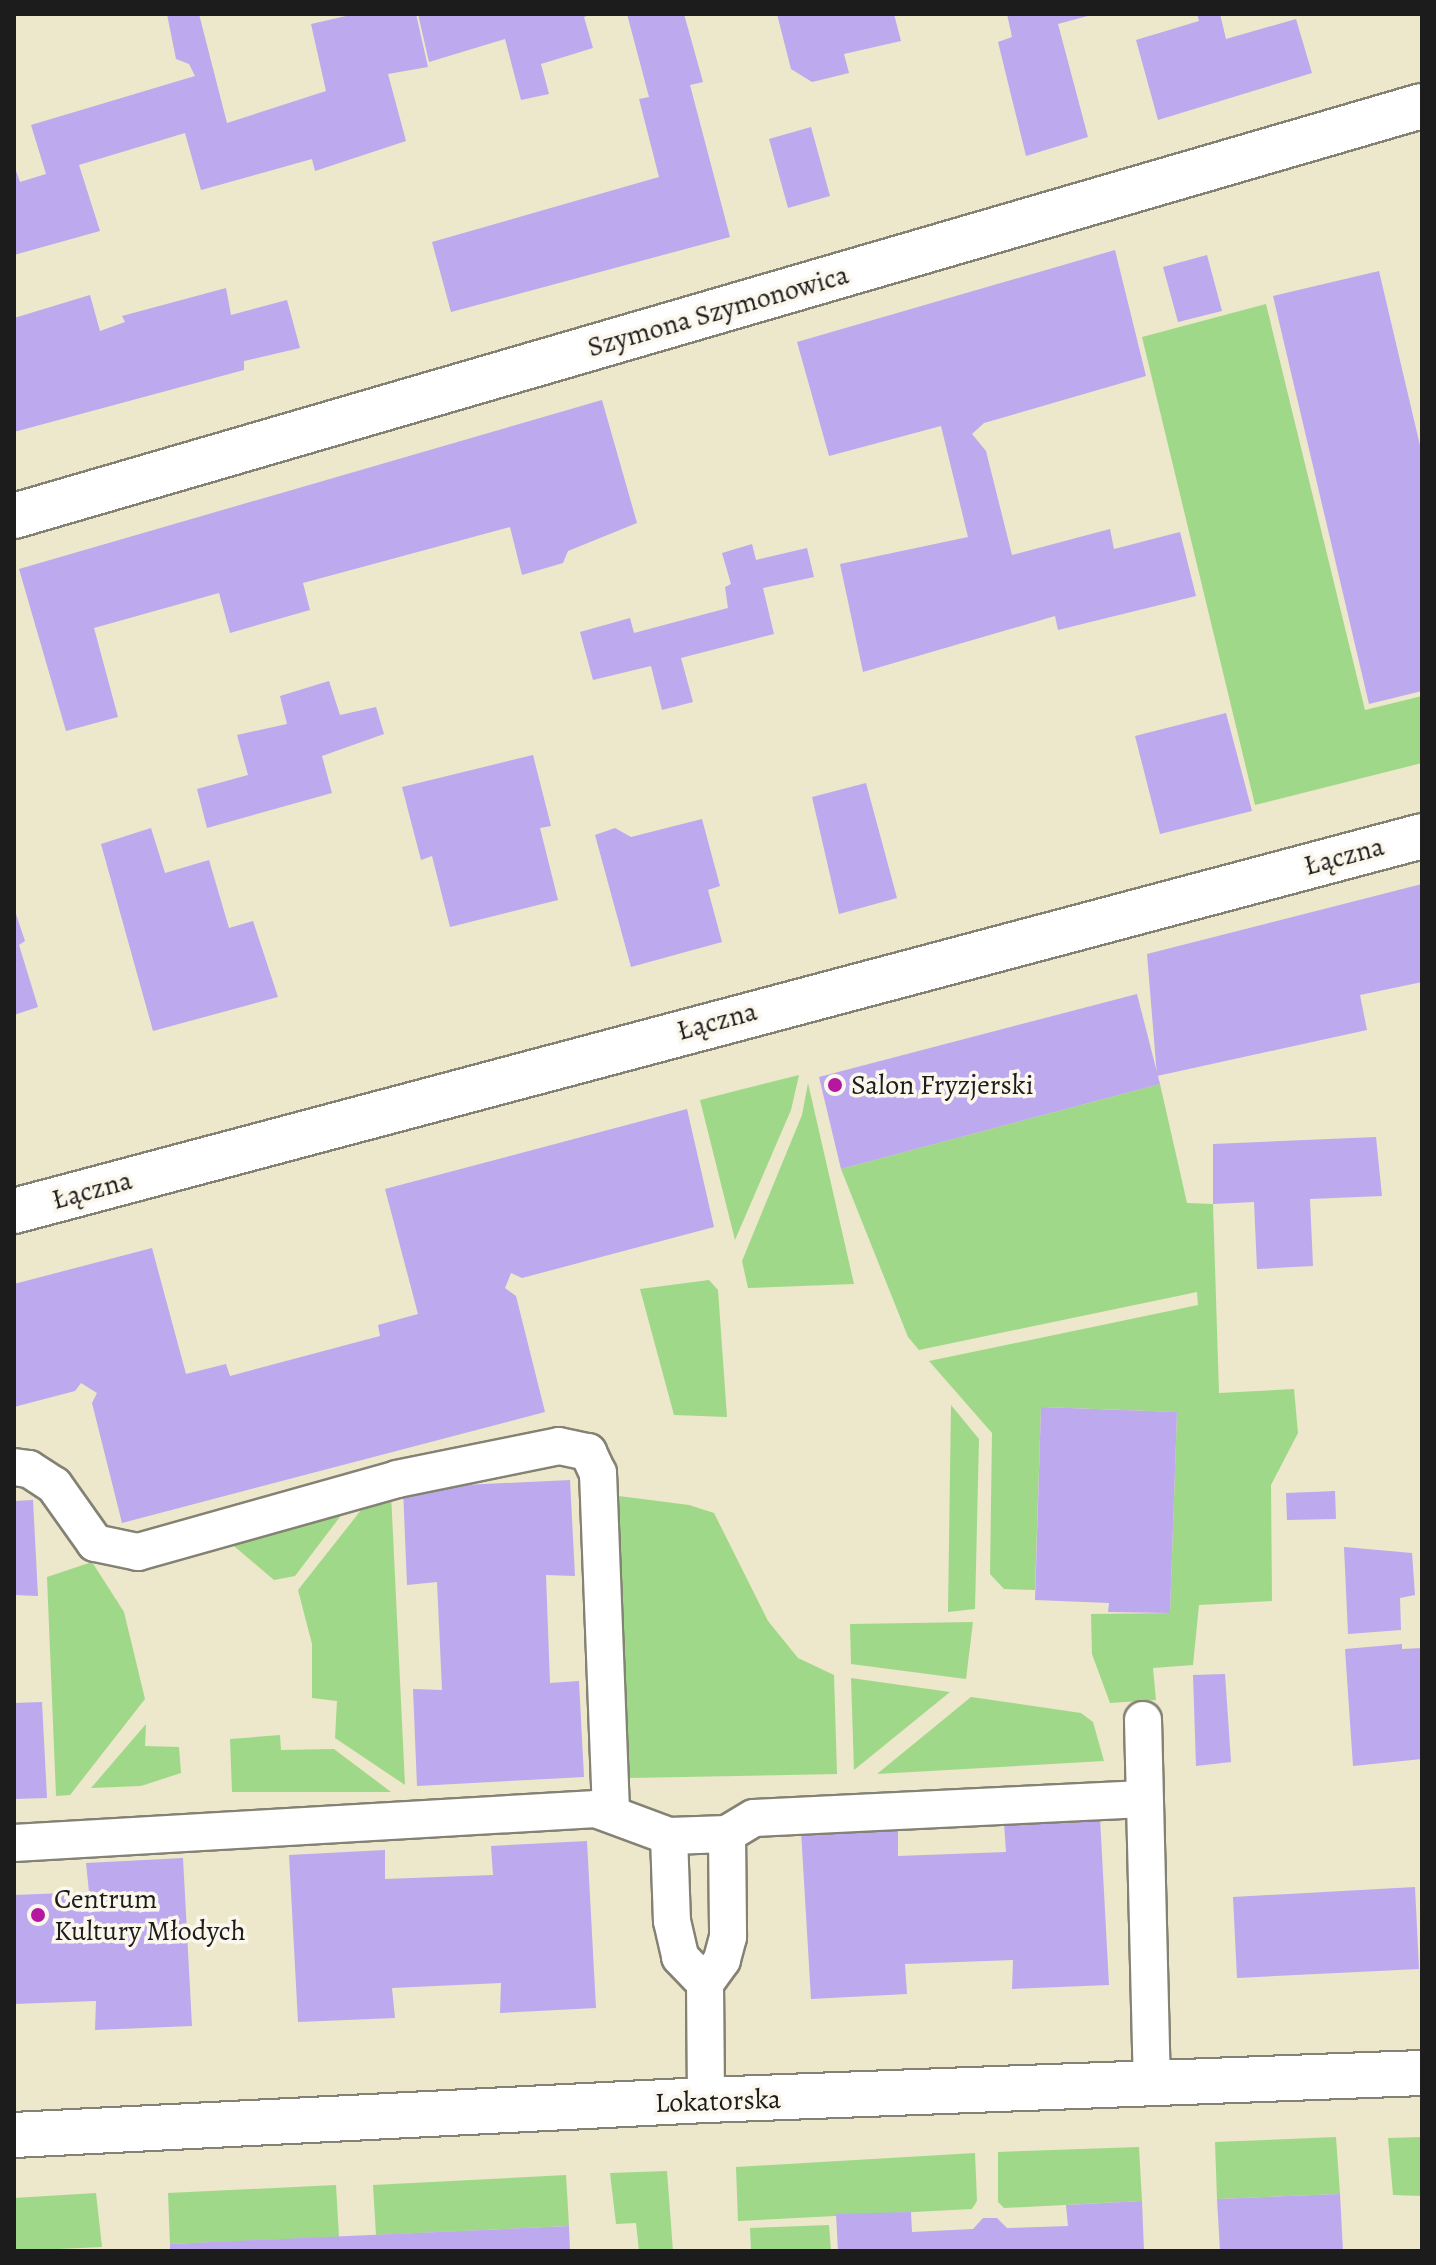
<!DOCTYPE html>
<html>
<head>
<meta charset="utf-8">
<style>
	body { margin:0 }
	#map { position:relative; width:1436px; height:2265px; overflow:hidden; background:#ede7cb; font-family:Alegreya,serif }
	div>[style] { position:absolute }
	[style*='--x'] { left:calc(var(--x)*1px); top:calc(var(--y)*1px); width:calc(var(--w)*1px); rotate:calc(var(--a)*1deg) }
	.green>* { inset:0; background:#a0d889 }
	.building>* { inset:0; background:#bda9ed }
	.roads { filter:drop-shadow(2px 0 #848274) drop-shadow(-2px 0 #848274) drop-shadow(0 2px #848274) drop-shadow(0 -2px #848274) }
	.lane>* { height:36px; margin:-18px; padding:0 18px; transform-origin:18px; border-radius:18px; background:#fff }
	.street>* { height:44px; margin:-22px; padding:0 22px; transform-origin:22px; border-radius:22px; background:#fff }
	.dots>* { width:22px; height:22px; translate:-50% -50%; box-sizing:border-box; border:4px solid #fbf7ec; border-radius:50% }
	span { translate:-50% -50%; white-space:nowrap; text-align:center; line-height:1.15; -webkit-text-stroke:7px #fbf7ec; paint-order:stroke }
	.street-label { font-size:28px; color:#1c1c1c }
	.poi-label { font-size:28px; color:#1c1c1c }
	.left { translate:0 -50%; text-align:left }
	.frame { position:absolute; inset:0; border:16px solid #1c1c1c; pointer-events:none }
</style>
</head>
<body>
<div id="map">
	<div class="green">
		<div style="clip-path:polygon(1266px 304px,1365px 710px,1422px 696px,1422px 763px,1255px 805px,1142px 337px)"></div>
		<div style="clip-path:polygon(799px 1075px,791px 1110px,735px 1240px,700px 1100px)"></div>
		<div style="clip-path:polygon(808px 1083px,854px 1284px,748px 1288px,742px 1261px,802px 1115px)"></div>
		<div style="clip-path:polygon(1160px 1084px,1187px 1203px,1213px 1204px,1219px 1393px,1294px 1389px,1298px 1433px,1271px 1485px,1272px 1601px,1199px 1605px,1193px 1665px,1153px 1668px,1156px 1700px,1110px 1703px,1092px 1654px,1091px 1614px,1170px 1613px,1177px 1412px,1041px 1407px,1035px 1590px,1004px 1589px,990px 1574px,992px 1433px,929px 1361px,1198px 1305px,1197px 1292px,919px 1350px,908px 1337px,841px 1169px)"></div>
		<div style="clip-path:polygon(709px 1280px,718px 1290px,727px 1417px,674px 1415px,640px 1289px)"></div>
		<div style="clip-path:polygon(951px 1405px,979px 1439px,975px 1609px,948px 1612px)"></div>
		<div style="clip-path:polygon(391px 1493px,405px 1785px,335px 1738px,337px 1701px,312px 1698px,312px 1644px,298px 1590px,369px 1500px)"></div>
		<div style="clip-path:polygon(611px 1495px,689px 1505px,714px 1513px,768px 1621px,798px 1658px,834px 1675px,837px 1774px,629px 1778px)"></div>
		<div style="clip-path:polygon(349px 1505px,295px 1576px,274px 1580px,228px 1541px)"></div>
		<div style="clip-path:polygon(92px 1562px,124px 1612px,145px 1699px,70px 1795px,56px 1796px,47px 1577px)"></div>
		<div style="clip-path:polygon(973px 1622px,966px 1679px,851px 1664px,850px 1624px)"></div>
		<div style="clip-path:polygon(851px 1678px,950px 1692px,854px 1770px)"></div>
		<div style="clip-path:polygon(971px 1697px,1081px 1713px,1093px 1722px,1104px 1761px,877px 1774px)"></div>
		<div style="clip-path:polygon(146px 1724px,145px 1746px,179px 1747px,181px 1773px,141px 1786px,91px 1788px)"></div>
		<div style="clip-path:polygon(280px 1735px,281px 1750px,334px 1749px,391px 1792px,232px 1792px,230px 1739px)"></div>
		<div style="clip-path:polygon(1336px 2137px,1340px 2194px,1217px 2199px,1215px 2142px)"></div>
		<div style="clip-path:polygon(1422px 2137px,1422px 2196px,1393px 2195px,1388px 2138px)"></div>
		<div style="clip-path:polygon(1139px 2147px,1142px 2201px,1004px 2208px,998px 2202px,998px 2152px)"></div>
		<div style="clip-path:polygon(975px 2153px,977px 2201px,972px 2209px,738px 2221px,736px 2167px)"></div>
		<div style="clip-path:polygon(667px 2171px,673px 2251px,639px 2251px,636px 2223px,616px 2224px,610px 2173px)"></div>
		<div style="clip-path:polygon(566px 2175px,569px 2226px,376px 2235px,373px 2185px)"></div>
		<div style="clip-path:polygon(336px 2185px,339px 2237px,170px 2244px,168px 2193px)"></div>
		<div style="clip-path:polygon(96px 2193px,102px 2247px,15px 2251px,14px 2198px)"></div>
		<div style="clip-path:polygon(829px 2225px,831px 2251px,751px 2251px,750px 2228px)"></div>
	</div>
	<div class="building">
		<div style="clip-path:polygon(167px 14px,199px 14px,227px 123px,326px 91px,311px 24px,355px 14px,416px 14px,428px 67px,388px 74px,406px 141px,315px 171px,312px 159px,201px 190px,185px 133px,79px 165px,100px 231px,14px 255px,14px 165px,20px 182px,46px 174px,31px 125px,195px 76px,189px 64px,176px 59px)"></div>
		<div style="clip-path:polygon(418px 14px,592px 14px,584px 17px,593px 48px,541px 64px,549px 94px,521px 100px,505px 39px,429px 62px)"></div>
		<div style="clip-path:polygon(627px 14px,684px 14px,703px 82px,690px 85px,730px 237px,451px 312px,432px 242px,659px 177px,639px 99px,649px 97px)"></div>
		<div style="clip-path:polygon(777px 14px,894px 14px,901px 41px,844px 54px,849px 73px,812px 82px,791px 69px)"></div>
		<div style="clip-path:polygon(1007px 14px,1095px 14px,1058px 24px,1088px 137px,1026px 156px,998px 42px,1012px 37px)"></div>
		<div style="clip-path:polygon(1197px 14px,1220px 14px,1226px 39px,1296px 19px,1312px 73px,1158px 120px,1136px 40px,1199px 21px)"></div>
		<div style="clip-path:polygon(811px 127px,830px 196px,788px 208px,769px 139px)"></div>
		<div style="clip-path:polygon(1115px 250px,1146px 376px,984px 423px,972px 434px,986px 451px,1012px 555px,1110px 529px,1114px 549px,1180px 532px,1196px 596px,1058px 630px,1055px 616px,863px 672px,840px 564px,968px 537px,941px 426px,829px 456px,797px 342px)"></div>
		<div style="clip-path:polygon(1207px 255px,1222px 311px,1178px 322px,1163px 267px)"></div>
		<div style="clip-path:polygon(1379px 271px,1422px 454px,1422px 691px,1369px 704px,1273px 296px)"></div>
		<div style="clip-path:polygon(226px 288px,231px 315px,287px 300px,300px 348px,244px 361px,244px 370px,14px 432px,14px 318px,90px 295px,100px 331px,125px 322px,122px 316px)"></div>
		<div style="clip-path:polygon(602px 400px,637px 523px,568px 551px,563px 563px,522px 575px,510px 527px,303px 583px,310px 610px,230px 633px,219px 593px,94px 628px,118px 717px,66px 731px,19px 569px)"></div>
		<div style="clip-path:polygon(752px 544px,756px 560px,807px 548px,814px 577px,763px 588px,774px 634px,681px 658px,693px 702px,662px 710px,651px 666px,593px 680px,580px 632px,630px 618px,634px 633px,728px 608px,725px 587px,731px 584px,722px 553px)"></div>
		<div style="clip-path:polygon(329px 681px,340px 715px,376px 707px,384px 734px,322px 756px,332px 793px,207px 828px,197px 789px,248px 775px,237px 735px,287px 724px,280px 696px)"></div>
		<div style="clip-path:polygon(1226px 713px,1252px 811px,1160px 834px,1135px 736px)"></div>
		<div style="clip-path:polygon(533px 755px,551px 826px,540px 828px,558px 900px,450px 927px,432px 856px,421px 860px,402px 787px)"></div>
		<div style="clip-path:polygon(866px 783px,897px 898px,839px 914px,812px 797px)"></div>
		<div style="clip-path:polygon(702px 819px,720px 886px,708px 890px,722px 942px,631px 967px,595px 835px,615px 828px,631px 837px)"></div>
		<div style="clip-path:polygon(151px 828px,165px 873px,209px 860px,229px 928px,253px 921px,278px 997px,153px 1031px,101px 844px)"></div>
		<div style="clip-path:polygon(1422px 884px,1422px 982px,1360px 995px,1367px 1030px,1157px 1076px,1147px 954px)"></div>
		<div style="clip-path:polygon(16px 914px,25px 941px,19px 945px,38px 1007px,14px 1015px)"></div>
		<div style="clip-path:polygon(1137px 994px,1160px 1084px,841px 1169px,819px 1077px)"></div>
		<div style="clip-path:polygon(687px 1109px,714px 1227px,522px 1278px,511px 1273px,505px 1288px,516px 1296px,545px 1412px,122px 1523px,92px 1403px,97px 1393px,81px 1383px,75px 1391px,14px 1407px,14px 1284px,152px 1248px,186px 1374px,226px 1364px,230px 1376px,380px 1336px,378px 1325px,418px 1314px,385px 1189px)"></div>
		<div style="clip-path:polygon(1376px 1137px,1382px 1196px,1310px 1199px,1313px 1266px,1257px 1269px,1254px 1202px,1213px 1204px,1213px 1144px)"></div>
		<div style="clip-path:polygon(1041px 1407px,1177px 1412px,1170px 1613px,1108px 1612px,1109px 1603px,1035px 1600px)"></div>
		<div style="clip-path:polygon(570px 1480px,575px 1576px,546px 1575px,550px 1683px,579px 1681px,584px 1777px,417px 1786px,413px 1689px,442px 1690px,437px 1582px,407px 1585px,403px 1488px)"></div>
		<div style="clip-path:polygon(1335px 1491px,1336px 1519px,1287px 1520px,1286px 1493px)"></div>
		<div style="clip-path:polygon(33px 1500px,38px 1596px,14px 1595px,14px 1501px)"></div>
		<div style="clip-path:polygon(1344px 1547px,1412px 1553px,1415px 1595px,1400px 1598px,1401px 1630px,1348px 1634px)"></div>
		<div style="clip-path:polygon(1402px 1644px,1402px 1649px,1422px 1648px,1422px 1759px,1353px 1766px,1345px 1649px)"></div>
		<div style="clip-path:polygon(1225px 1674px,1231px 1762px,1196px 1766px,1193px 1675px)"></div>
		<div style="clip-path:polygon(42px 1702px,47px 1798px,14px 1799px,14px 1703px)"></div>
		<div style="clip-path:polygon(1100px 1818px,1109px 1985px,1012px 1989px,1013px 1960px,905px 1964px,907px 1994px,811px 1999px,801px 1831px,898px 1827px,898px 1856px,1006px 1852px,1004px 1823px)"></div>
		<div style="clip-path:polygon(587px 1841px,596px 2008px,500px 2013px,501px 1983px,392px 1988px,395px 2018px,298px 2022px,289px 1855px,385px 1850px,385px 1879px,493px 1875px,491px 1846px)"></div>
		<div style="clip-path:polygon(183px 1858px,192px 2026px,95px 2030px,96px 2001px,14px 2004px,14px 1895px,89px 1892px,86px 1863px)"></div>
		<div style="clip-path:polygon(1415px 1887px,1419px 1969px,1237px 1978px,1233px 1897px)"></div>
		<div style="clip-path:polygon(1340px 2194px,1343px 2251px,1220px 2251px,1217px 2199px)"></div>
		<div style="clip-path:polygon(1142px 2201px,1144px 2251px,838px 2251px,836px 2214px,911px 2212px,912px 2232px,973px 2229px,983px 2218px,997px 2218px,1007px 2228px,1068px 2226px,1066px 2205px)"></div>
		<div style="clip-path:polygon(569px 2226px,570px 2251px,170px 2251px,170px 2244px)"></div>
	</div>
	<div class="roads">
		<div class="lane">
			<div style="--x:14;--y:1467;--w:15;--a:8"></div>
			<div style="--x:29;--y:1469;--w:30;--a:33"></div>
			<div style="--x:54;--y:1485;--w:71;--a:54.7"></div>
			<div style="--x:95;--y:1543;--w:44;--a:11.8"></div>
			<div style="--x:138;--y:1552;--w:269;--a:-15.7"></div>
			<div style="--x:397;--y:1479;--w:165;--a:-11.5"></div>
			<div style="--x:559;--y:1446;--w:30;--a:12"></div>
			<div style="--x:588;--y:1452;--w:23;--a:65"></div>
			<div style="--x:598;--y:1473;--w:339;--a:87.8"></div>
			<div style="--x:1143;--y:1720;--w:364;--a:88.6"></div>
			<div style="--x:727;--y:1834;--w:31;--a:-31"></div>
			<div style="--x:754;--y:1818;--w:390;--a:-2.8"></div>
			<div style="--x:669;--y:1836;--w:85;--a:88"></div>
			<div style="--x:672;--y:1921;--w:37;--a:77"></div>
			<div style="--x:680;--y:1957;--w:36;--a:46"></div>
			<div style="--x:14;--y:1843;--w:583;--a:-3.34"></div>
			<div style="--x:596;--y:1809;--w:78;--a:20.3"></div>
			<div style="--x:669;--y:1836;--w:58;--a:-2"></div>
			<div style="--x:727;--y:1834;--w:103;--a:89.4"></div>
			<div style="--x:728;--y:1937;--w:24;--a:105"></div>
			<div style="--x:722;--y:1960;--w:29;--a:126"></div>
			<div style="--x:705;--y:1983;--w:117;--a:89.5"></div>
		</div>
		<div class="street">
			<div style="--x:14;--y:516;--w:1466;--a:-16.24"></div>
			<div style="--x:14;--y:1211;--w:1457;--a:-14.91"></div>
			<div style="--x:14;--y:2135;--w:693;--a:-2.9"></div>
			<div style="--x:706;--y:2100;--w:717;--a:-2.16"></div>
		</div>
	</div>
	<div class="dots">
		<div style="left:835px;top:1085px;background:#b5179e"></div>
		<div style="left:38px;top:1915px;background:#b5179e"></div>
	</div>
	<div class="street-label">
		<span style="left:718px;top:311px;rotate:-16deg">Szymona Szymonowica</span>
		<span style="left:1344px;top:856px;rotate:-15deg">Łączna</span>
		<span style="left:717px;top:1021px;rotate:-15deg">Łączna</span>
		<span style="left:92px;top:1190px;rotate:-15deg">Łączna</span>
		<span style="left:718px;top:2101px;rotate:-2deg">Lokatorska</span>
	</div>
	<div class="poi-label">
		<span class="left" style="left:851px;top:1085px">Salon Fryzjerski</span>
		<span class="left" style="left:54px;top:1915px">Centrum<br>Kultury Młodych</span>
	</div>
	<div class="frame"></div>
</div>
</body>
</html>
